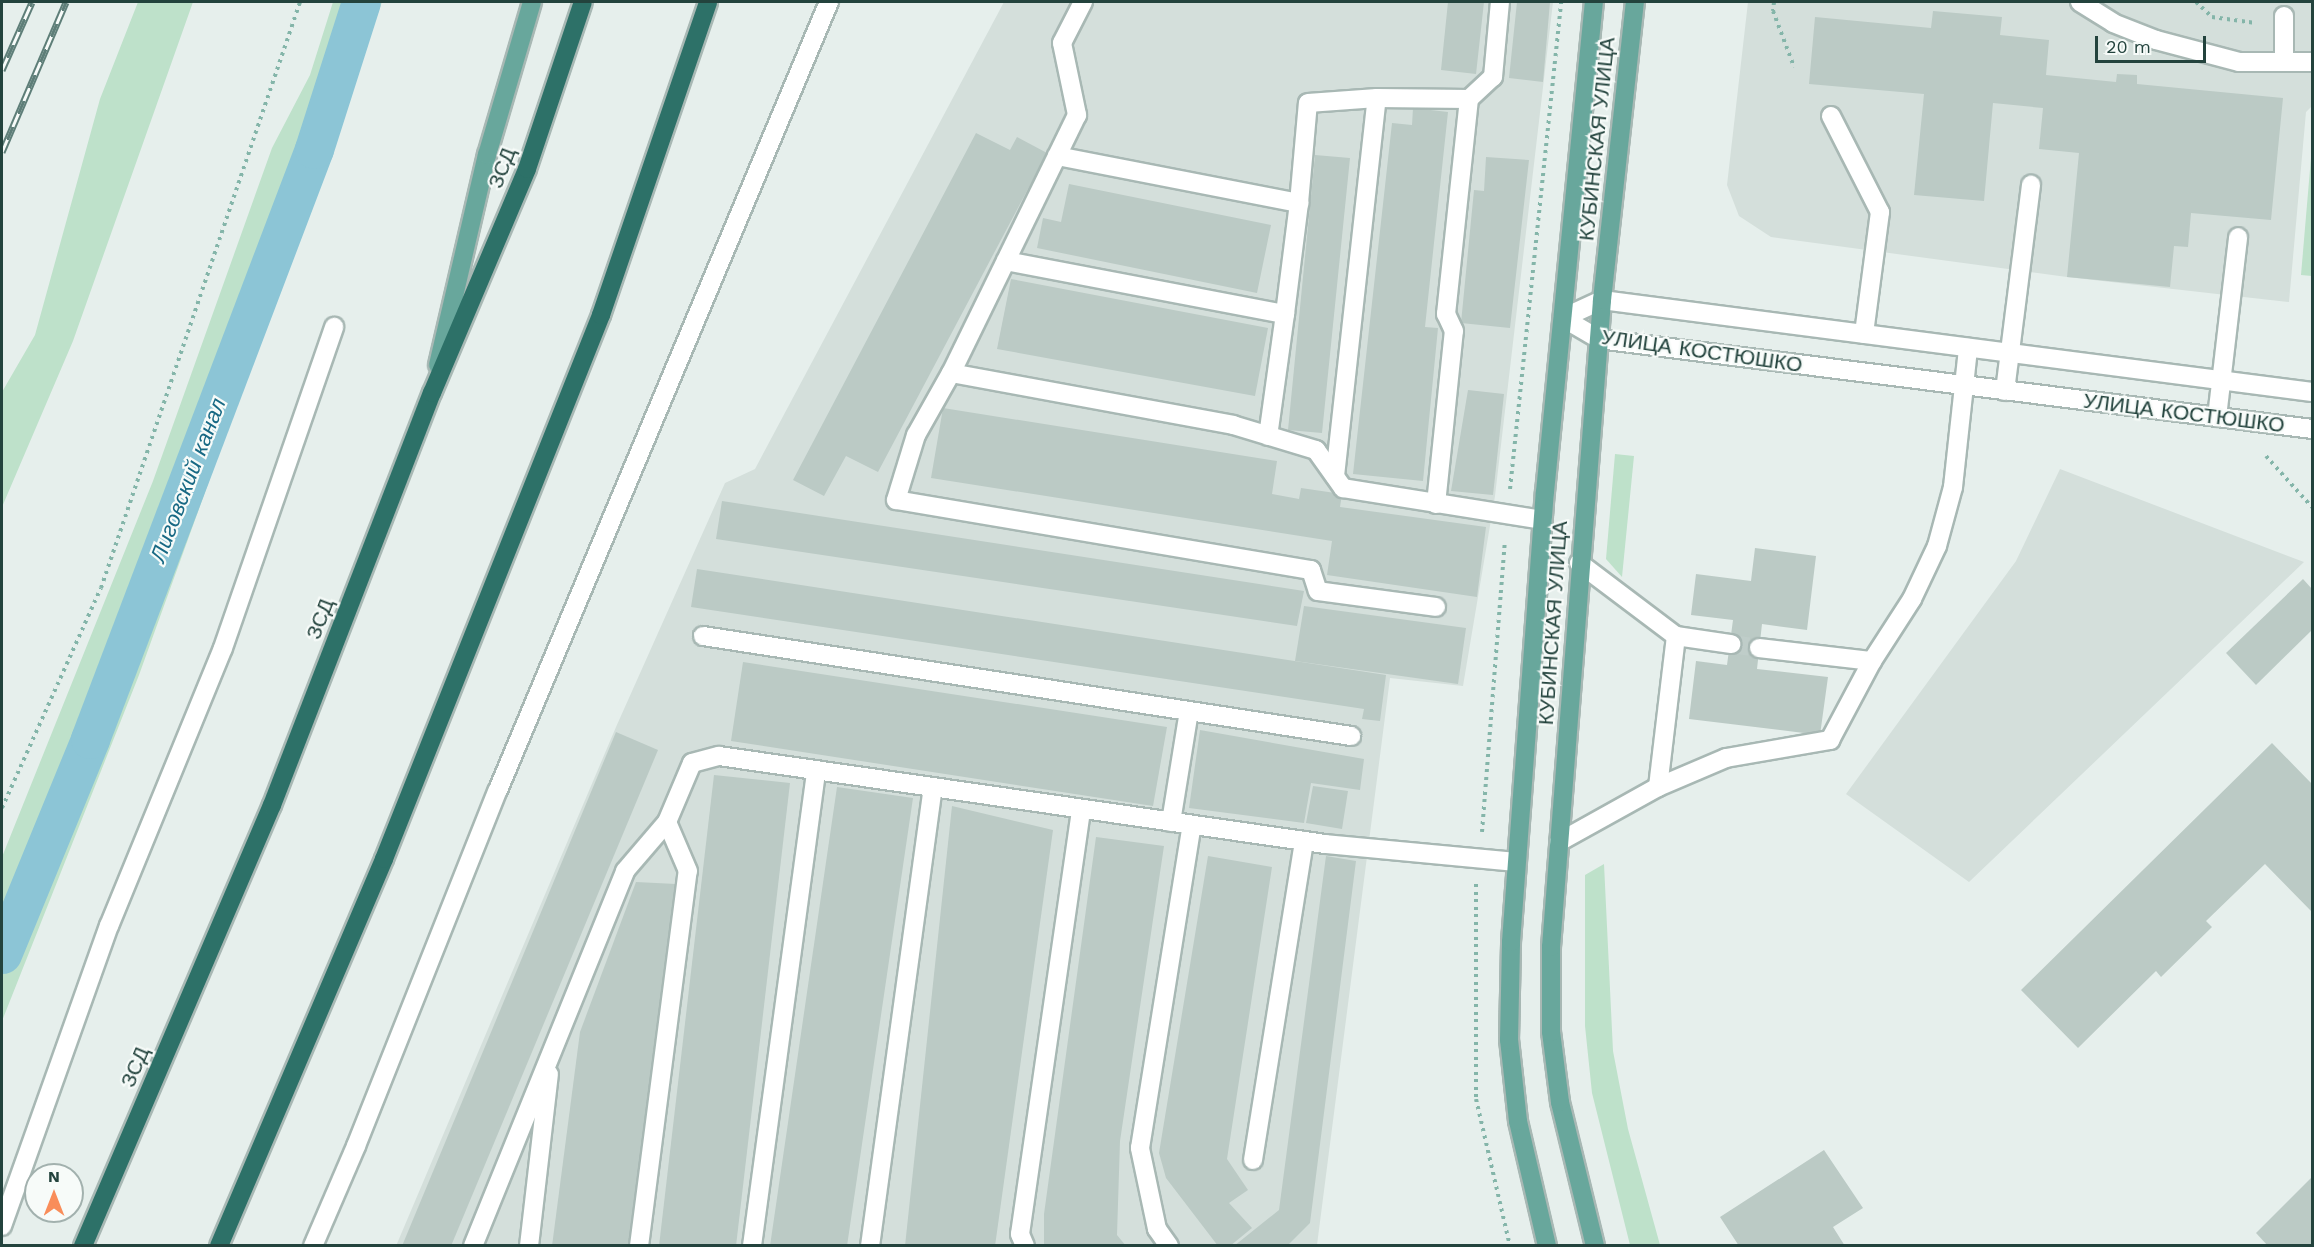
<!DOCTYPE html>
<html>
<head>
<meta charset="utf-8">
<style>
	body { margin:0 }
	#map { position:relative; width:2314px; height:1247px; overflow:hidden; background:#e6efec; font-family:"Work Sans",sans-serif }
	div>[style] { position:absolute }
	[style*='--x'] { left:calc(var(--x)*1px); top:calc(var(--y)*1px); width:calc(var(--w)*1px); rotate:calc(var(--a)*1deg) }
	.built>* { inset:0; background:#d4dfdb }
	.green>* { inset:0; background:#bee1ca }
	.canal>* { height:39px; margin:-19.5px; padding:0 19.5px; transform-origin:19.5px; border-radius:19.5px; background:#8cc5d6 }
	.building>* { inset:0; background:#bbcac5 }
	.minor-tunnel>* { height:18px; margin-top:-9px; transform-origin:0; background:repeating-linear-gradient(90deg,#bfcdc9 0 18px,transparent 0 27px) }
	.path>* { height:4px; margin-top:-2px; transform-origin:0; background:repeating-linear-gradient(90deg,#84b5a9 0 3px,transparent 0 7.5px) }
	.roads { filter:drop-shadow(2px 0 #a8b8b4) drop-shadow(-2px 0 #a8b8b4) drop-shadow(0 2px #a8b8b4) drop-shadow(0 -2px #a8b8b4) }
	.minor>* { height:18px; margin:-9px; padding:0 9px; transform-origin:9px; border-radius:9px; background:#fff }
	.major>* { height:18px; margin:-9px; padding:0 9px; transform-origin:9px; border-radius:9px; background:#68a79c }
	.highway>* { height:18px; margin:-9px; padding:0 9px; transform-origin:9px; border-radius:9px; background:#2d7168 }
	.rail>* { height:7px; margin-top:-3.5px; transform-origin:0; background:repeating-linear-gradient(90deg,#f7fbf9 0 14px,#5e7e78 0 28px); box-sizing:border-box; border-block:2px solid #5e7e78 }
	span { translate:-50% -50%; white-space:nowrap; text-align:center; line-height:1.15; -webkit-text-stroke:4.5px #f7fbf9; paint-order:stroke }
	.street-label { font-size:21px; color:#23433d }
	.water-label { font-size:22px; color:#186984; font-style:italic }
	.frame { position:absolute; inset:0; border:3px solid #23433d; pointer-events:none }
	.north { position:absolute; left:24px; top:1163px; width:60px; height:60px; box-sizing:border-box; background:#f7fbf9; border:2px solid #a2b1ae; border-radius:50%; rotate:0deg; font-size:16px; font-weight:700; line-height:24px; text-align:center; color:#23433d }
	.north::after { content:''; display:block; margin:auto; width:21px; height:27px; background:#f98d5a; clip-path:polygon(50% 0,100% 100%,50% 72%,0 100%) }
	.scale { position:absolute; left:2095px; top:36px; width:111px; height:27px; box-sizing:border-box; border:3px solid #23433d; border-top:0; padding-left:8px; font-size:18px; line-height:21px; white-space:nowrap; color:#23433d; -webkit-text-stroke:4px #f7fbf9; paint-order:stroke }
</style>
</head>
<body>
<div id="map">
	<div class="built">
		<div style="clip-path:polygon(1004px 2px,1553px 2px,1495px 496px,1463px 686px,1390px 678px,1317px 1245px,396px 1246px,616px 727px,725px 483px,755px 469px)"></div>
		<div style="clip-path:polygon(1748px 2px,2312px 2px,2312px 106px,2306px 112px,2289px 302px,2067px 277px,1771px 237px,1739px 216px,1727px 185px)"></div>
		<div style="clip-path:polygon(2060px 469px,2304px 562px,1969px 882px,1846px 794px,2016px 561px)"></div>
	</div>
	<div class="green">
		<div style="clip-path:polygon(138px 2px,193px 2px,73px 341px,2px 507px,2px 392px,35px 335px,100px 99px)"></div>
		<div style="clip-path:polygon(333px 2px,382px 2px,139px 675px,2px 1021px,2px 857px,153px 481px,272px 148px,310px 75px)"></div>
		<div style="clip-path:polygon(2312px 146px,2312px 276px,2301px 275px)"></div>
		<div style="clip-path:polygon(1615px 454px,1634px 456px,1622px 577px,1606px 559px)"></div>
		<div style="clip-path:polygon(1604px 864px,1613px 1051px,1628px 1129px,1660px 1245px,1630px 1245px,1592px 1093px,1585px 1026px,1585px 875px)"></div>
	</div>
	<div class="canal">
		<div style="--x:2;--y:954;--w:232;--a:-67.7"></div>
		<div style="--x:90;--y:739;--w:631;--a:-69.21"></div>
		<div style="--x:314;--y:149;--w:154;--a:-72.3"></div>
	</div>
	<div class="building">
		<div style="clip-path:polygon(1448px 2px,1484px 2px,1476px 74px,1441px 70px)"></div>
		<div style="clip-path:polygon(1517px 2px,1550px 2px,1543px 82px,1509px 78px)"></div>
		<div style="clip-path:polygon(1933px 11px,2002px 17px,2000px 35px,2049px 40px,2046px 75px,2116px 82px,2117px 74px,2137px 75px,2137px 84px,2283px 98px,2271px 220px,2191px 213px,2188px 247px,2174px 246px,2170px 287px,2067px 277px,2079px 153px,2039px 149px,2043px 108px,1993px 103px,1984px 201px,1914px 195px,1924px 94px,1809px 84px,1815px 17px,1931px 28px)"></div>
		<div style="clip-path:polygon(1413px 108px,1448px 112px,1425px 327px,1438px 328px,1423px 481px,1353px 474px,1392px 123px,1412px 125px)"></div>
		<div style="clip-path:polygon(976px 133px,1010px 150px,1017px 137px,1047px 153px,878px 472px,846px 456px,824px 496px,793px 480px)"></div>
		<div style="clip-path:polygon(1315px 155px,1350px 158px,1322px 433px,1288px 430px)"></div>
		<div style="clip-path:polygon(1486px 157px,1529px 160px,1510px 328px,1461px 323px,1474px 190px,1484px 191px)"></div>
		<div style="clip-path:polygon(1069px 184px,1271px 225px,1257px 293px,1037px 248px,1043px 218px,1061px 222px)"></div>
		<div style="clip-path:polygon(1011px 279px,1268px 328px,1255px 396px,997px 349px)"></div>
		<div style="clip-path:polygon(1468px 390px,1504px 394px,1493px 495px,1451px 491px)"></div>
		<div style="clip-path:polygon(943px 408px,1277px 461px,1272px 494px,1299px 499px,1301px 488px,1342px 494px,1340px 507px,1486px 527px,1477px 597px,1327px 575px,1332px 541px,931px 478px)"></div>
		<div style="clip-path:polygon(722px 501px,1304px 591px,1297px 626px,716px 539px)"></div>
		<div style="clip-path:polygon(1755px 548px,1816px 556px,1807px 630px,1762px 624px,1757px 669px,1828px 677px,1820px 735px,1689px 719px,1696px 661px,1727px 665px,1733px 620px,1691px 615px,1696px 574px,1751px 581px)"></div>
		<div style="clip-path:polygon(697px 569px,1386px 675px,1380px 721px,1362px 719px,1364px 709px,691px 607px)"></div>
		<div style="clip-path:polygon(2303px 579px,2312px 589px,2312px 630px,2256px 685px,2226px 653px)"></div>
		<div style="clip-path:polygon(1304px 606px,1466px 628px,1458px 684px,1295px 661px)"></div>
		<div style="clip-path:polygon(743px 662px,1167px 727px,1153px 806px,731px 741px)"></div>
		<div style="clip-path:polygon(1200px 730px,1364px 759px,1360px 790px,1311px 783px,1304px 823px,1189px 808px)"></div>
		<div style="clip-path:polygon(616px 732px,658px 750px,451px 1246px,402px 1246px)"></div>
		<div style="clip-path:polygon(2272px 743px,2312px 784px,2312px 912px,2265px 864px,2206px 921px,2212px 927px,2161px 977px,2156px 971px,2078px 1048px,2021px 990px)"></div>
		<div style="clip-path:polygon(714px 775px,790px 783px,736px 1246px,659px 1246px)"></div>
		<div style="clip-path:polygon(1313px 786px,1348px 791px,1342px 829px,1306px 823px)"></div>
		<div style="clip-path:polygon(837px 787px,913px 798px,847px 1246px,770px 1246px)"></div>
		<div style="clip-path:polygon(952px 806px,1053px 830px,995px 1246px,905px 1246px)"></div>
		<div style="clip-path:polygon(1096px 837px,1164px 846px,1120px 1141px,1117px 1235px,1126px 1246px,1044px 1246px,1044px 1214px)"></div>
		<div style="clip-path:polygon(1208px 856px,1272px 867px,1227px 1159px,1248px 1190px,1229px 1203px,1252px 1228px,1230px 1246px,1218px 1246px,1166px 1178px,1159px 1153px)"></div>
		<div style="clip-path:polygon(1326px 856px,1356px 861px,1310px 1223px,1287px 1246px,1234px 1246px,1279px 1210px)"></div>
		<div style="clip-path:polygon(636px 882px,676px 884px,628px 1246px,552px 1246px,580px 1032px)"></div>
		<div style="clip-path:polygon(1824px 1150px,1863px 1208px,1833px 1227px,1845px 1246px,1739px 1246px,1720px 1217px)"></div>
		<div style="clip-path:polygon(2312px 1177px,2312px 1246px,2268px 1246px,2256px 1233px)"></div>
	</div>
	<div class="minor-tunnel">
		<div style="--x:1731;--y:644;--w:28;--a:8"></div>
	</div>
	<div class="path">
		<div style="--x:1774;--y:2;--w:9;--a:96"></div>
		<div style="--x:1773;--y:11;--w:60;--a:69.4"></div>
		<div style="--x:2196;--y:2;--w:22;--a:43"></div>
		<div style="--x:2212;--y:17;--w:44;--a:7.8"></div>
		<div style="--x:2266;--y:456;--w:69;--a:48"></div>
		<div style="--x:1510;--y:489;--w:490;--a:-84"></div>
		<div style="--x:2;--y:808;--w:241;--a:-65.8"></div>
		<div style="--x:101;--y:588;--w:619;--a:-71.24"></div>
		<div style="--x:1482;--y:832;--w:292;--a:-85.5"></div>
		<div style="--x:1476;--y:884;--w:215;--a:90"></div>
		<div style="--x:1476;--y:1099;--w:151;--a:77"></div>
	</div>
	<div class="roads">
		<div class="minor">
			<div style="--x:1083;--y:2;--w:46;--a:117.1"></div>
			<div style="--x:1062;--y:43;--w:74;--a:78.2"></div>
			<div style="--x:1077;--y:115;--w:287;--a:116"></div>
			<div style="--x:951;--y:373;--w:287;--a:10.4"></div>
			<div style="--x:1233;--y:425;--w:87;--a:16.8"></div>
			<div style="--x:1316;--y:450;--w:47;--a:54.6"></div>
			<div style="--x:1343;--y:488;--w:202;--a:9.1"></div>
			<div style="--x:2080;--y:2;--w:39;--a:32"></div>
			<div style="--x:2113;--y:23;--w:46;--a:21.6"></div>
			<div style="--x:2156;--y:40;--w:86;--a:14.8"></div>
			<div style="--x:2239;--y:62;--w:73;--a:0"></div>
			<div style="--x:2284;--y:16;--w:46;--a:90"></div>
			<div style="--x:1831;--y:116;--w:108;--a:63"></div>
			<div style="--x:1880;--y:212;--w:123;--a:97.5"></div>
			<div style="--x:1057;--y:156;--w:247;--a:11"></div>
			<div style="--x:1299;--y:203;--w:112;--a:97.2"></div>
			<div style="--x:1299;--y:203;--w:100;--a:-84.9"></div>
			<div style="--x:1308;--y:103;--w:69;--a:-4.1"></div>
			<div style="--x:1006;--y:261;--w:284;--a:10.8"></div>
			<div style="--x:1285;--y:314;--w:123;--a:97.9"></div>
			<div style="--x:1563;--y:318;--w:42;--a:30.3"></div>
			<div style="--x:1599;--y:339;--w:719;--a:7.19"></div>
			<div style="--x:1563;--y:318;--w:43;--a:-24.8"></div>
			<div style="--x:1602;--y:300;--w:716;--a:7.38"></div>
			<div style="--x:951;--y:373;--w:71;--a:119.4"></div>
			<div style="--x:916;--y:435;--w:68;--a:107.1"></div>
			<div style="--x:896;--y:500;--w:421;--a:9.6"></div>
			<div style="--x:1311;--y:570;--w:22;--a:72"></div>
			<div style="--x:1318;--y:591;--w:119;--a:7.7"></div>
			<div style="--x:2005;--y:391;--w:208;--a:-82.8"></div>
			<div style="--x:2217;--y:417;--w:181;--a:-83.3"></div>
			<div style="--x:1335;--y:476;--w:380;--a:-83.7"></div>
			<div style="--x:1377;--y:98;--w:92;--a:0.6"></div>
			<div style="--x:1469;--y:99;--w:33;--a:-43"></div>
			<div style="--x:1493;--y:77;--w:75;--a:-84.7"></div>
			<div style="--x:1436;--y:504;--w:174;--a:-84.1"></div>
			<div style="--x:1454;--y:331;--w:19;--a:-115"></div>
			<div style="--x:1446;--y:314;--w:216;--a:-83.9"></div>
			<div style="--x:1579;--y:563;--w:121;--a:37"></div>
			<div style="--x:1676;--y:636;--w:56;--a:8.3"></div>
			<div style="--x:703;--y:636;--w:656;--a:8.77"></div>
			<div style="--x:1759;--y:648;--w:114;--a:6.6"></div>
			<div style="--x:1658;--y:787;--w:152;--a:-83.2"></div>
			<div style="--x:1171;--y:822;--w:112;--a:-80.8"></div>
			<div style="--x:1559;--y:842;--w:113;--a:-29.1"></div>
			<div style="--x:1658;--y:787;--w:74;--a:-23.1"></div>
			<div style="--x:1726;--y:758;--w:106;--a:-9.8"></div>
			<div style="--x:1830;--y:740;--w:89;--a:-62"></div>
			<div style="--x:1872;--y:661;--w:74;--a:-57.2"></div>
			<div style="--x:1912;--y:599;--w:59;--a:-64.7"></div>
			<div style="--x:1937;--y:546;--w:61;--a:-74.8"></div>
			<div style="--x:1953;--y:487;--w:140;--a:-83.8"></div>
			<div style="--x:1253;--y:1160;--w:323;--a:-80.9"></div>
			<div style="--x:2;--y:1226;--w:319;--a:-70.4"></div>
			<div style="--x:109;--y:926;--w:300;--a:-67.7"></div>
			<div style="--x:223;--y:648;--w:340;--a:-70.9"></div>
			<div style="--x:313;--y:1246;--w:109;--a:-66.7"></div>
			<div style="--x:356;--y:1146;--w:383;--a:-68.3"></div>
			<div style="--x:498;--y:790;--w:855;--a:-67.22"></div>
			<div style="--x:473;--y:1246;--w:405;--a:-67.9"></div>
			<div style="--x:625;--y:871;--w:65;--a:-49.4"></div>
			<div style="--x:667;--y:822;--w:64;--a:-67"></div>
			<div style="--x:692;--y:763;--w:28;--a:-15"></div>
			<div style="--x:719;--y:756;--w:612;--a:8.26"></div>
			<div style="--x:1325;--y:844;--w:191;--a:5.4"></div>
			<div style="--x:529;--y:1246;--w:173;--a:-83.4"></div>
			<div style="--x:639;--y:1246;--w:378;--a:-82.6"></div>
			<div style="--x:688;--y:871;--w:53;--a:-113.2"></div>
			<div style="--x:752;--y:1246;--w:480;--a:-82.3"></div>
			<div style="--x:870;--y:1246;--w:463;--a:-82.2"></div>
			<div style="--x:1025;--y:1246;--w:13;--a:-113"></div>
			<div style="--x:1020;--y:1234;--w:429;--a:-81.8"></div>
			<div style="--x:1169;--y:1246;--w:21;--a:-125"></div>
			<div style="--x:1157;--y:1229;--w:83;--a:-101.9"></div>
			<div style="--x:1140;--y:1148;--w:327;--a:-80.9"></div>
		</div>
		<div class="major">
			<div style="--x:438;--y:365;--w:216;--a:-76.9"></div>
			<div style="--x:487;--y:155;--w:159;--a:-73.6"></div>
			<div style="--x:1547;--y:1246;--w:128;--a:-103.1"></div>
			<div style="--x:1518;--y:1121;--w:81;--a:-96.3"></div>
			<div style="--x:1509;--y:1040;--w:98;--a:-88.8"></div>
			<div style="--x:1511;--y:942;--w:451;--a:-85.7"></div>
			<div style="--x:1545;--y:492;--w:492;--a:-84.3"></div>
			<div style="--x:1595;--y:1246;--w:148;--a:-103.7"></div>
			<div style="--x:1560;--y:1102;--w:71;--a:-97.3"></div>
			<div style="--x:1551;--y:1032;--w:85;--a:-90"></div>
			<div style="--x:1551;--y:947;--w:649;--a:-85.49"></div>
			<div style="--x:1602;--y:300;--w:300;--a:-83.7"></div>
		</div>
		<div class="highway">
			<div style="--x:83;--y:1246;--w:480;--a:-66.8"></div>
			<div style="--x:272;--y:805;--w:442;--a:-68.8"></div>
			<div style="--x:432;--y:393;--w:243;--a:-67"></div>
			<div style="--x:527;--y:169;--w:176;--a:-71.5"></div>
			<div style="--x:219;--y:1246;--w:421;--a:-66.9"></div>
			<div style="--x:384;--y:859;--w:586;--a:-68.25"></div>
			<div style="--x:601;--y:315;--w:331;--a:-71.1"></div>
		</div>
	</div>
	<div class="rail">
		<div style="--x:2;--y:70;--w:74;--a:-66.2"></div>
		<div style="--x:2;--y:152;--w:163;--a:-66.9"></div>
	</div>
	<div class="street-label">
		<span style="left:1597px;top:139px;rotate:-84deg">КУБИНСКАЯ УЛИЦА</span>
		<span style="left:502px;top:168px;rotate:-69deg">ЗСД</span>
		<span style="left:1702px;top:351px;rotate:8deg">УЛИЦА КОСТЮШКО</span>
		<span style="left:2184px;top:413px;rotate:7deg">УЛИЦА КОСТЮШКО</span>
		<span style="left:320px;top:619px;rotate:-69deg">ЗСД</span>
		<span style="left:1553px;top:623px;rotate:-86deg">КУБИНСКАЯ УЛИЦА</span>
		<span style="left:135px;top:1067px;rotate:-67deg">ЗСД</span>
	</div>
	<div class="water-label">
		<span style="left:188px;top:480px;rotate:-69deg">Лиговский канал</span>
	</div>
	<div class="frame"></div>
	<div class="north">N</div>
	<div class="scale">20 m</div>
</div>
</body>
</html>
